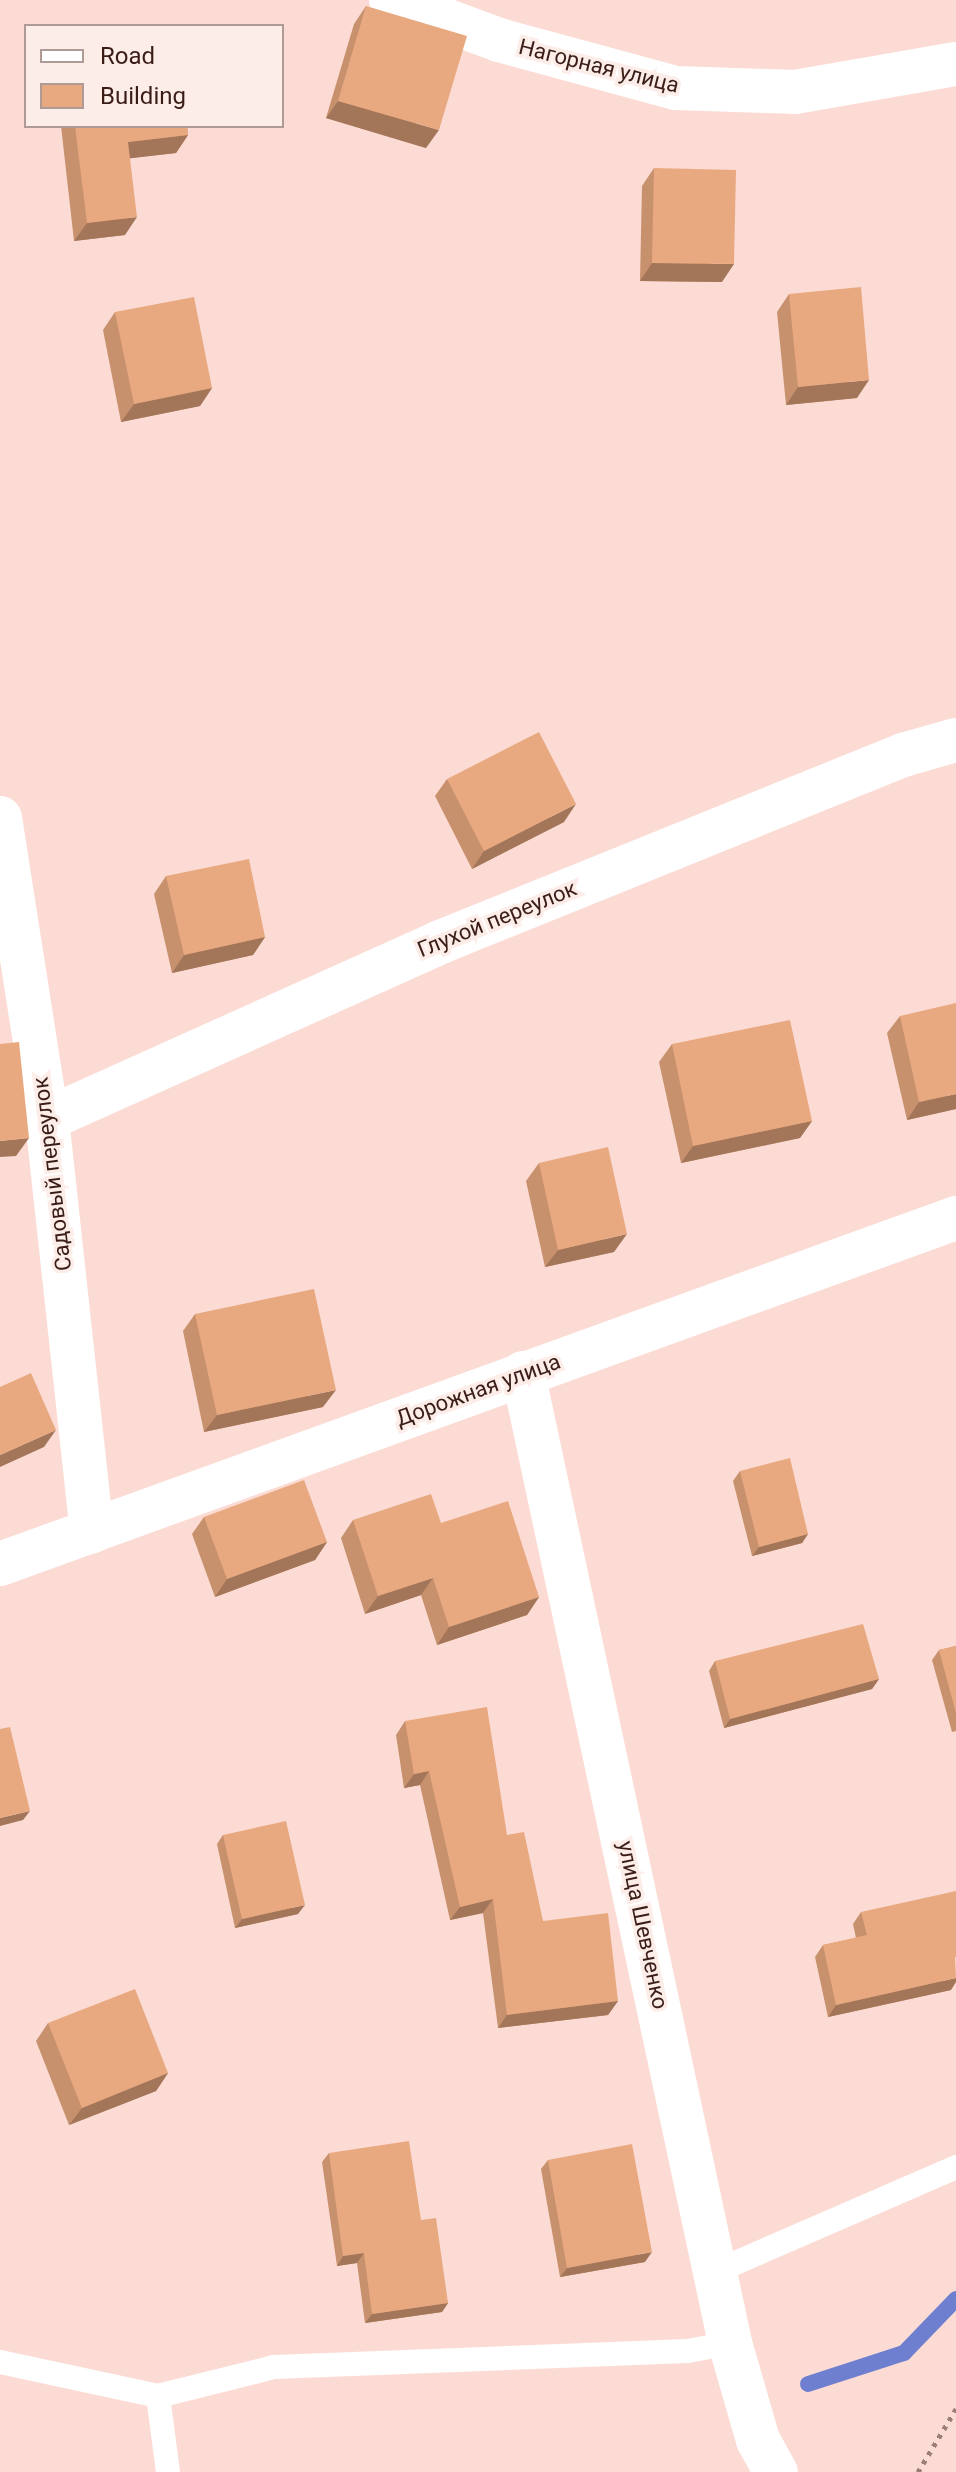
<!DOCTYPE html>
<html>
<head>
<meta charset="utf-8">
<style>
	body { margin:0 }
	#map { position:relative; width:956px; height:2472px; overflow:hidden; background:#fbdbd4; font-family:Roboto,sans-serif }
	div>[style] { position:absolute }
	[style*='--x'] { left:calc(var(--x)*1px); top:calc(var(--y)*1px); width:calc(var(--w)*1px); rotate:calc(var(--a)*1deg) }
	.stream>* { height:16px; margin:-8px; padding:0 8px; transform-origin:8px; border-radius:8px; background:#6e7fd0 }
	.path>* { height:5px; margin-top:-2.5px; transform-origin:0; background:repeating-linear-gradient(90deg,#9c7e77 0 4px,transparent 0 10px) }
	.service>* { height:24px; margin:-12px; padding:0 12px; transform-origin:12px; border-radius:12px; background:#fff }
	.minor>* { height:44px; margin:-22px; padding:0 22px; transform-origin:22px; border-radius:22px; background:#fff }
	.wall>* { inset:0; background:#c8916e }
	.shaded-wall>* { inset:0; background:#a3765a }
	.building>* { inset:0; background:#e9a980 }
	span { translate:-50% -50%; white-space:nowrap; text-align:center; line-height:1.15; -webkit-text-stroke:7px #fdede9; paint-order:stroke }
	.street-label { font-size:22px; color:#3a1d17 }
	.legend { position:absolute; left:24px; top:24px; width:260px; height:104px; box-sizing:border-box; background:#fdede9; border:2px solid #af9a95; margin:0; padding:10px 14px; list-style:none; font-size:24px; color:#3a1d17 }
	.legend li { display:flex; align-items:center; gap:16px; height:40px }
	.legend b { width:40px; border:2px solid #af9a95 }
</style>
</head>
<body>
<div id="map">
	<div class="stream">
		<div style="--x:808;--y:2384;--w:101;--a:-17.9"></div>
		<div style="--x:904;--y:2353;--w:75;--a:-46.1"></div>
	</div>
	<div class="path">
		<div style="--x:918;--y:2472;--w:74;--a:-58.9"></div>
	</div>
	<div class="service">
		<div style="--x:717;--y:2271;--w:261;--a:-23.5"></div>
		<div style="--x:0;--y:2362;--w:162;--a:12.1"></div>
		<div style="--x:158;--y:2396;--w:77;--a:82.5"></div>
		<div style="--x:158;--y:2396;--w:120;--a:-14"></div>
		<div style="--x:274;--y:2367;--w:414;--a:-2.2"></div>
		<div style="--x:688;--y:2351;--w:43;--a:-10.8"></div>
	</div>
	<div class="minor">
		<div style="--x:391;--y:0;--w:115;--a:20.3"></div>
		<div style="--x:499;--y:40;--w:183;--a:15.2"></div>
		<div style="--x:676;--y:88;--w:119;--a:1.9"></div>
		<div style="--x:795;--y:92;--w:163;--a:-9.9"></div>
		<div style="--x:0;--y:818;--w:305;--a:81.1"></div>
		<div style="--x:47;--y:1119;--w:415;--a:83.8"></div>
		<div style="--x:47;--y:1119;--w:429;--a:-24.2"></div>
		<div style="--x:438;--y:943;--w:502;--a:-22.01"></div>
		<div style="--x:903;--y:755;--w:55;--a:-15.8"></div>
		<div style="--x:523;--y:1373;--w:992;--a:77.95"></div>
		<div style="--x:730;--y:2343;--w:101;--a:73.9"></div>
		<div style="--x:758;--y:2440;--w:37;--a:61"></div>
		<div style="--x:0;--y:1564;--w:1017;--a:-19.9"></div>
	</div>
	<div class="wall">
		<div style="clip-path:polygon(366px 6px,426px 148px,326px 118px,354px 24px)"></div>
		<div style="clip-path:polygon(61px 126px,187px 126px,188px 135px,176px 153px,130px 158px,125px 235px,74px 241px)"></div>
		<div style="clip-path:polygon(654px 168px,722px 282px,640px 281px,642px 186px)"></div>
		<div style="clip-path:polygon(789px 294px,857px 398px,786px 405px,777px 312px)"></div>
		<div style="clip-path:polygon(115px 312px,212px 388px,200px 406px,121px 422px,103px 330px)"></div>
		<div style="clip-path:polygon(447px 779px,564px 822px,472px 869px,435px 796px)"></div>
		<div style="clip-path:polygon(166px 876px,265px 937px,253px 955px,172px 973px,154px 894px)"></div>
		<div style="clip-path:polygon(900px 1016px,956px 1109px,907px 1120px,887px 1033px)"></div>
		<div style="clip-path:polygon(672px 1044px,812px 1121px,800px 1138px,681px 1163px,659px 1062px)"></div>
		<div style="clip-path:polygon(539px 1163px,614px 1252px,545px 1267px,526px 1181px)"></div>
		<div style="clip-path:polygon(195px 1314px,323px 1407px,204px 1432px,183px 1331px)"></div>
		<div style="clip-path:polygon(740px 1471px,808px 1534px,802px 1543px,752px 1556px,733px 1481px)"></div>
		<div style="clip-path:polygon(204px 1517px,327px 1542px,315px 1560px,215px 1597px,192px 1534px)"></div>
		<div style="clip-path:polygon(353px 1520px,441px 1523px,539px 1597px,527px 1615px,437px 1645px,421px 1595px,365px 1614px,341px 1538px)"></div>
		<div style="clip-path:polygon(956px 1646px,956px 1731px,952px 1732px,932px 1660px,939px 1650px)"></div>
		<div style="clip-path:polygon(715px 1661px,879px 1679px,872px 1689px,724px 1728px,709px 1671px)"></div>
		<div style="clip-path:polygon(405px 1721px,507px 1835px,543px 1921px,618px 2001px,608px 2015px,498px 2028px,483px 1913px,450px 1920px,420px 1785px,404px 1788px,396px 1735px)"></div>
		<div style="clip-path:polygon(223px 1835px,298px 1914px,235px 1928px,217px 1844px)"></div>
		<div style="clip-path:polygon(861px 1912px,951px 1990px,828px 2017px,815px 1957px,823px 1945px,856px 1938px,853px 1924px)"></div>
		<div style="clip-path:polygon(48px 2023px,168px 2073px,156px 2091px,69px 2125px,36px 2041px)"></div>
		<div style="clip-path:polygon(329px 2153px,421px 2220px,448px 2303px,442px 2312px,365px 2323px,357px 2263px,337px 2266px,322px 2162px)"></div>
		<div style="clip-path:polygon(548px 2160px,645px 2262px,560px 2277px,541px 2169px)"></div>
	</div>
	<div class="shaded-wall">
		<div style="clip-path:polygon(338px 101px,439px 130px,426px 148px,326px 118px)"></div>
		<div style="clip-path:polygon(188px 135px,176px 153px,116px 160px,128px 142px)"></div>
		<div style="clip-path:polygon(137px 217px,125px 235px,74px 241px,87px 223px)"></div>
		<div style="clip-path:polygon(652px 263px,734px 264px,722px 282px,640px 281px)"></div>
		<div style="clip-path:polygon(869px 380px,857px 398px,786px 405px,798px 387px)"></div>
		<div style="clip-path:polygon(212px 388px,200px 406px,121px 422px,134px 404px)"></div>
		<div style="clip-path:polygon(576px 804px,564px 822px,472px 869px,484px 851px)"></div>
		<div style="clip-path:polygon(265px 937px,253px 955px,172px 973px,184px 955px)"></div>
		<div style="clip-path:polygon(956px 1094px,956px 1109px,907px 1120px,919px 1102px)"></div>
		<div style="clip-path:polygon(812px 1121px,800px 1138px,681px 1163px,693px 1146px)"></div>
		<div style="clip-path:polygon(29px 1138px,16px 1156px,0 1157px,0 1141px)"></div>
		<div style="clip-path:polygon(627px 1234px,614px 1252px,545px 1267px,558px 1250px)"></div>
		<div style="clip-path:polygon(336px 1390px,323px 1407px,204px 1432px,217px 1415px)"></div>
		<div style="clip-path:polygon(56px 1430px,44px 1447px,0 1467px,0 1455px)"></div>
		<div style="clip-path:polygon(808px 1534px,802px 1543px,752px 1556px,759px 1547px)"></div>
		<div style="clip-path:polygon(327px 1542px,315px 1560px,215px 1597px,227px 1579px)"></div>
		<div style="clip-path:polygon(433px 1578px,421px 1595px,365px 1614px,378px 1596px)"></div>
		<div style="clip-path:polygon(539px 1597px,527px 1615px,437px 1645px,449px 1627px)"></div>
		<div style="clip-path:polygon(879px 1679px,872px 1689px,724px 1728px,730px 1719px)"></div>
		<div style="clip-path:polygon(429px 1771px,420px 1785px,404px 1788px,414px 1774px)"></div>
		<div style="clip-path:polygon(30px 1811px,23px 1820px,0 1826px,0 1818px)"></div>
		<div style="clip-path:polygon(493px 1899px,483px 1913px,450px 1920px,460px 1907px)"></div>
		<div style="clip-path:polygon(305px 1905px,298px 1914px,235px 1928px,242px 1919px)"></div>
		<div style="clip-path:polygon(956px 1978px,956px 1982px,951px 1990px,828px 2017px,836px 2005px)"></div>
		<div style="clip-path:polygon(618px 2001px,608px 2015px,498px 2028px,507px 2015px)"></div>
		<div style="clip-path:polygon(168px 2073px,156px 2091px,69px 2125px,82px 2108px)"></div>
		<div style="clip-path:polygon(652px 2252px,645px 2262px,560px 2277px,567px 2268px)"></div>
		<div style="clip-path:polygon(364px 2253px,357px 2263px,337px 2266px,343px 2256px)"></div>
		<div style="clip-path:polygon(448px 2303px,442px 2312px,365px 2323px,372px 2314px)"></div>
	</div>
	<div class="building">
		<div style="clip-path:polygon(366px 6px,467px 36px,439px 130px,338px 101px)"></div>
		<div style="clip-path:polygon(75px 126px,187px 126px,188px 135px,128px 142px,137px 217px,87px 223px)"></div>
		<div style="clip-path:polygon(654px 168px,736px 170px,734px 264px,652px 263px)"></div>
		<div style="clip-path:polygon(861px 287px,869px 380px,798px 387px,789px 294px)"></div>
		<div style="clip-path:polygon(194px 297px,212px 388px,134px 404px,115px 312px)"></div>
		<div style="clip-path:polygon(539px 732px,576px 804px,484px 851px,447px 779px)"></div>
		<div style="clip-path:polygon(249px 859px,265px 937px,184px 955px,166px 876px)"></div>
		<div style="clip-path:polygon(956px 1003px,956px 1094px,919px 1102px,900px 1016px)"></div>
		<div style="clip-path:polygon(790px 1020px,812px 1121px,693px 1146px,672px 1044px)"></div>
		<div style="clip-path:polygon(19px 1042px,29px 1138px,0 1141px,0 1044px)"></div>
		<div style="clip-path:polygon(608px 1147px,627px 1234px,558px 1250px,539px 1163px)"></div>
		<div style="clip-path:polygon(314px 1289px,336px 1390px,217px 1415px,195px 1314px)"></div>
		<div style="clip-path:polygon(31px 1373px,56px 1430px,0 1455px,0 1387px)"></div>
		<div style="clip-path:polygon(790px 1458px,808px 1534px,759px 1547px,740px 1471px)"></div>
		<div style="clip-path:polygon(304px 1480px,327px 1542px,227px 1579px,204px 1517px)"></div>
		<div style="clip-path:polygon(431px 1494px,441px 1523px,508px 1501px,539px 1597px,449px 1627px,433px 1578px,378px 1596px,353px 1520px)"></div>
		<div style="clip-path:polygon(863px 1624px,879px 1679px,730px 1719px,715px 1661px)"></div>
		<div style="clip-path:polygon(956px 1646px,956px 1713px,939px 1650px)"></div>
		<div style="clip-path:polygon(487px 1707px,507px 1835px,524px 1832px,543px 1921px,608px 1913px,618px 2001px,507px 2015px,493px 1899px,460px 1907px,429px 1771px,414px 1774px,405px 1721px)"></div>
		<div style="clip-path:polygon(10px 1727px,30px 1811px,0 1818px,0 1729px)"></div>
		<div style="clip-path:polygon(286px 1821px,305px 1905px,242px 1919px,223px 1835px)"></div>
		<div style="clip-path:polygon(956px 1891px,956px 1957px,955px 1957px,956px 1978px,836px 2005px,823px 1945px,867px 1935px,861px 1912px)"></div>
		<div style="clip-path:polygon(135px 1989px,168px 2073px,82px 2108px,48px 2023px)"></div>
		<div style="clip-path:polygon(409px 2141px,421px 2220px,436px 2218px,448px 2303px,372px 2314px,364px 2253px,343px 2256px,329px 2153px)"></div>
		<div style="clip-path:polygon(632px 2144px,652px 2252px,567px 2268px,548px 2160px)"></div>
	</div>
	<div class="street-label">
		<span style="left:599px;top:66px;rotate:14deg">Нагорная улица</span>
		<span style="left:497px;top:919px;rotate:-22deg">Глухой переулок</span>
		<span style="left:52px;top:1174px;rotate:-97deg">Садовый переулок</span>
		<span style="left:478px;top:1390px;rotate:-20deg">Дорожная улица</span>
		<span style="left:643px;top:1925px;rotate:78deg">улица Шевченко</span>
	</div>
	<ul class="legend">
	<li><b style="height:10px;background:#fff"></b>Road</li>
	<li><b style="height:22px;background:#e9a980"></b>Building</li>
	</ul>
</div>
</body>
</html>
